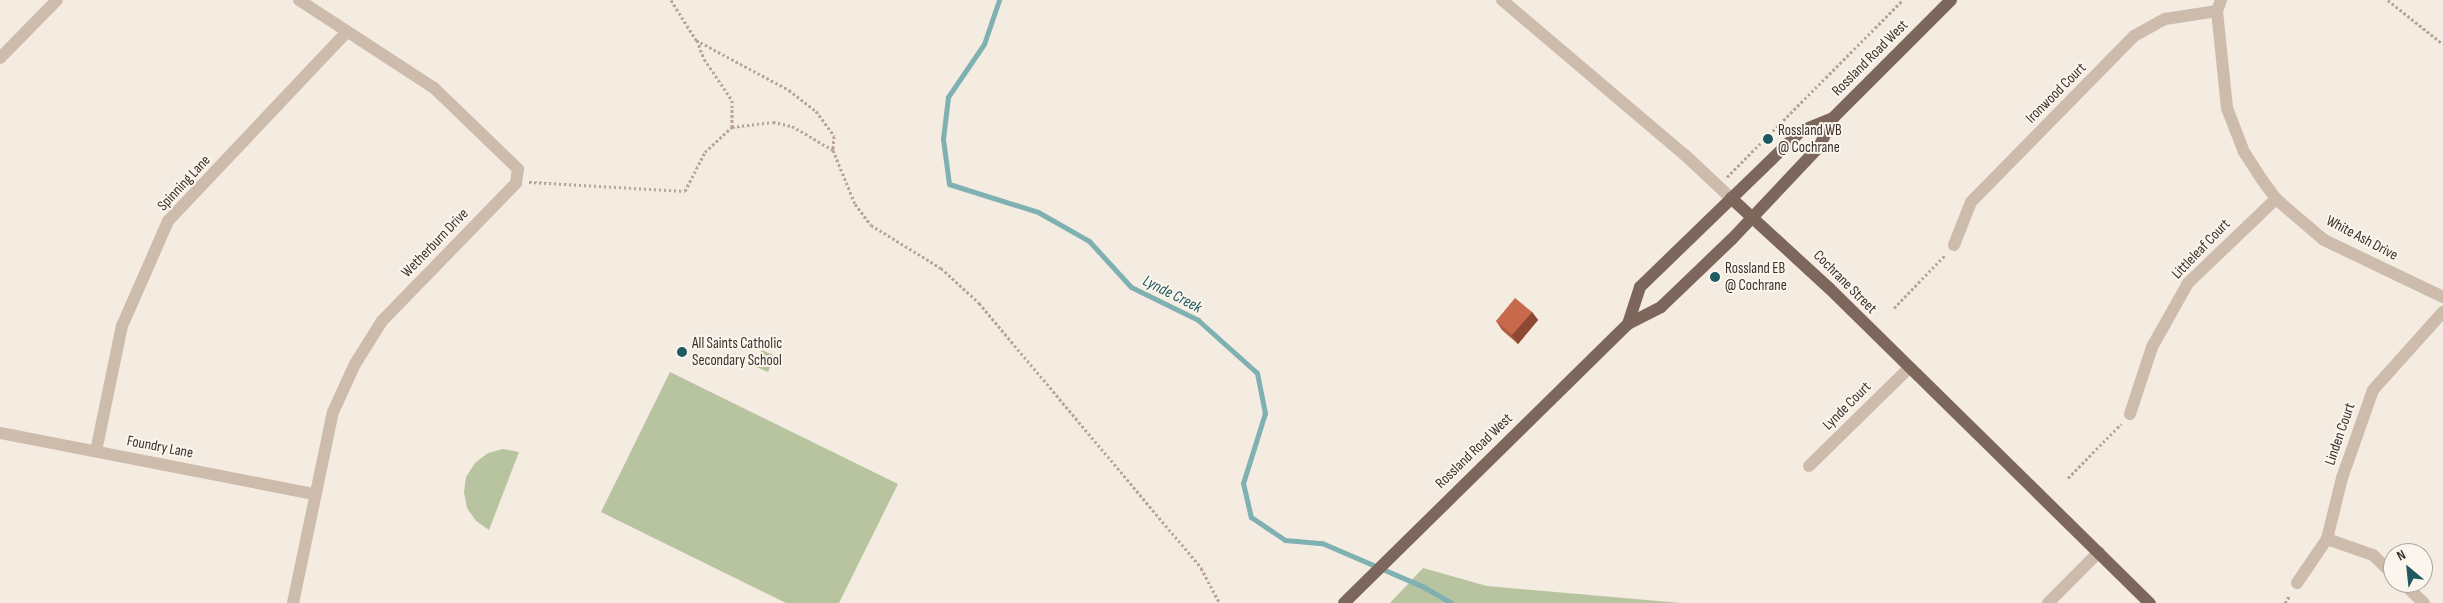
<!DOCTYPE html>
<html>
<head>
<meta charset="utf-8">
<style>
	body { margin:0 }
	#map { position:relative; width:2443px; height:603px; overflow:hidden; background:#f4ebe1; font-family:"Sofia Sans Condensed",sans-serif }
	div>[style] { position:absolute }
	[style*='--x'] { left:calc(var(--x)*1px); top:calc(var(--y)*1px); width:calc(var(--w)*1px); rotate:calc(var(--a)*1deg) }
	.green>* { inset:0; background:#b8c4a0 }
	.stream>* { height:5px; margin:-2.5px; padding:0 2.5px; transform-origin:2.5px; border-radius:2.5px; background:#7fb0b2 }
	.path>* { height:3px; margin-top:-1.5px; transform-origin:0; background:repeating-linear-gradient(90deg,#b9a596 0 2.5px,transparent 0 5px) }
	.minor>* { height:12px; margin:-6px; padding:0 6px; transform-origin:6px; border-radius:6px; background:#cdbbac }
	.major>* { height:12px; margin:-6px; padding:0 6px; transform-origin:6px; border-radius:6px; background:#7d675c }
	.wall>* { inset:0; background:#ac5a40 }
	.shaded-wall>* { inset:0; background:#8c4a34 }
	.building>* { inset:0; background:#c8694b }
	.dots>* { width:14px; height:14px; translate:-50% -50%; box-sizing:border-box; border:2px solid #fbf5ee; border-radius:50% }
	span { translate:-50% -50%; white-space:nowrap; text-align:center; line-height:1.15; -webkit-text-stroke:4px #fbf5ee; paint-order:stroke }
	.street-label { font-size:15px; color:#3b302b }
	.poi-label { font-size:15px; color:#3b302b }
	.left { translate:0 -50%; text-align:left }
	.water-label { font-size:16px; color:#1f5a5e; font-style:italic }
	.north { position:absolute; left:2383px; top:543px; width:50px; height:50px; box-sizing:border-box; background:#fbf5ee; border:1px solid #aea6a0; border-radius:50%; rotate:332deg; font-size:14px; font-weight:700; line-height:20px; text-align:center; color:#3b302b }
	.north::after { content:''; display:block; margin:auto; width:18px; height:22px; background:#1f5a5e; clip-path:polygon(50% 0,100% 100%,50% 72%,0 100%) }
</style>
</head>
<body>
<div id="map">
	<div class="green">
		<div style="clip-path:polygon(762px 350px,775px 356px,768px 372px,754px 366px)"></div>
		<div style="clip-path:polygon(670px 372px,898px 484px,839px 603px,786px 603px,601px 512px)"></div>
		<div style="clip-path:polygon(503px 449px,519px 452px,489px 530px,476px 521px,467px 508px,464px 492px,466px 477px,475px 463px,488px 453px)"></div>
		<div style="clip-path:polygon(1423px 568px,1487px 586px,1681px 603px,1390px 603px)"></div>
	</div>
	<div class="stream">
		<div style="--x:999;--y:0;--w:46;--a:108.8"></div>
		<div style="--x:984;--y:44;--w:64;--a:124.2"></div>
		<div style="--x:948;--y:97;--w:42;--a:96.8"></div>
		<div style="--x:943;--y:139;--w:45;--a:82.4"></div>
		<div style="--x:949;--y:184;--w:93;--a:17.5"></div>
		<div style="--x:1038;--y:212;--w:59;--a:29.6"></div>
		<div style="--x:1089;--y:241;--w:62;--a:47.6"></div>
		<div style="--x:1131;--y:287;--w:75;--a:26.2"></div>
		<div style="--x:1198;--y:320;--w:79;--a:41.9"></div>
		<div style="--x:1257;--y:373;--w:41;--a:78.7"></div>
		<div style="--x:1265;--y:413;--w:73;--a:107.4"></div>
		<div style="--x:1243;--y:483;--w:35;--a:77"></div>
		<div style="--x:1251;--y:517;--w:41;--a:34.1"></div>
		<div style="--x:1285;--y:540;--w:37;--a:5"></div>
		<div style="--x:1322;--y:543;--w:109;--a:23.3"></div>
		<div style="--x:1422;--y:586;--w:34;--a:30"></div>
	</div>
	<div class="path">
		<div style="--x:671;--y:0;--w:47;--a:58"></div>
		<div style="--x:696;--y:40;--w:106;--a:28.3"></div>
		<div style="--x:789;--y:90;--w:34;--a:38"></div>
		<div style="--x:816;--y:111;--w:31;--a:54"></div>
		<div style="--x:834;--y:136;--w:14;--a:94"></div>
		<div style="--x:833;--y:150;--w:58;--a:67.8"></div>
		<div style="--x:855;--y:204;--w:26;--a:53"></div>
		<div style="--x:871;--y:225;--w:82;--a:31.6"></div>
		<div style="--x:941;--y:268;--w:52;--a:42.6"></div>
		<div style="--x:979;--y:303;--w:346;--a:50"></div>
		<div style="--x:1201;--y:568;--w:40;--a:62"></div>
		<div style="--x:2388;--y:0;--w:70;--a:38.7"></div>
		<div style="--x:697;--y:40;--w:20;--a:70"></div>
		<div style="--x:704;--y:59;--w:50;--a:55.7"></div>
		<div style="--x:732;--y:100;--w:27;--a:90"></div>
		<div style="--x:732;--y:127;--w:41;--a:-7"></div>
		<div style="--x:773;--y:122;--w:19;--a:12"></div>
		<div style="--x:792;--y:126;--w:48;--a:30.3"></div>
		<div style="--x:1727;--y:177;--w:250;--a:-45.2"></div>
		<div style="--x:529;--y:182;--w:156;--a:3.3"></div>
		<div style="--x:685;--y:191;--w:44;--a:-62.9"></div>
		<div style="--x:705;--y:152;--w:37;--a:-43"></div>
		<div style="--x:1894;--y:308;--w:74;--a:-46.1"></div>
		<div style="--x:2068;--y:478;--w:76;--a:-45.5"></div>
		<div style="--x:2285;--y:603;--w:9;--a:-58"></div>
	</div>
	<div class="minor">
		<div style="--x:1502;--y:0;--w:240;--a:40.3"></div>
		<div style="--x:1685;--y:155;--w:63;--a:43.1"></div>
		<div style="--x:2221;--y:0;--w:12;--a:110"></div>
		<div style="--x:2217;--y:11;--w:98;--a:84.1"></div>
		<div style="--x:2227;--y:108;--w:47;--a:68.9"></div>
		<div style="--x:2244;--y:152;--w:35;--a:57"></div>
		<div style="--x:2263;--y:181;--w:22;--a:54"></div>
		<div style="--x:2276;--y:199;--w:63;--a:40.5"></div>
		<div style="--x:2324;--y:240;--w:132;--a:25.6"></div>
		<div style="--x:0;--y:58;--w:81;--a:-45.5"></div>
		<div style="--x:1954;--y:245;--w:46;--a:-68.4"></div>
		<div style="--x:1971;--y:202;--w:233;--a:-45.5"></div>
		<div style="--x:2134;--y:36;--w:35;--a:-29"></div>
		<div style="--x:2165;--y:19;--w:53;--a:-8.7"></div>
		<div style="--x:2130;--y:414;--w:71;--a:-71.8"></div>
		<div style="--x:2152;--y:347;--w:73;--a:-60.6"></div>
		<div style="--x:2188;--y:283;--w:122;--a:-43.7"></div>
		<div style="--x:0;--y:433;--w:320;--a:11"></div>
		<div style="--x:96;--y:451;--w:128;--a:-78.3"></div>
		<div style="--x:122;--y:326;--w:115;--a:-66.3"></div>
		<div style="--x:168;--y:221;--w:260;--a:-46.6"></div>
		<div style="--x:1809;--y:466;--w:139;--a:-44.4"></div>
		<div style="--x:2327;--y:539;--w:49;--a:19.2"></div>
		<div style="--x:2373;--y:555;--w:28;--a:44"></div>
		<div style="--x:2297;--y:583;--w:53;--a:-55.7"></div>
		<div style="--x:2327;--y:539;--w:63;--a:-76.2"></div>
		<div style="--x:2342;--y:478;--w:93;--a:-70.6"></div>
		<div style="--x:2373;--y:390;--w:105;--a:-48.1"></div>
		<div style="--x:2403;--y:583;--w:29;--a:44"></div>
		<div style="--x:293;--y:603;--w:195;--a:-78.2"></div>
		<div style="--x:333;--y:412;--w:53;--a:-65.4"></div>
		<div style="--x:355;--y:364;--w:51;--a:-57.9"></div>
		<div style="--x:382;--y:321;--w:192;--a:-45.8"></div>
		<div style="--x:516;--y:183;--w:14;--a:-82"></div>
		<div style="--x:518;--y:169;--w:117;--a:-136"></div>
		<div style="--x:434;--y:88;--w:161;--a:-146.9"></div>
		<div style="--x:2048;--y:603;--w:72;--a:-45"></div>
	</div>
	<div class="major">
		<div style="--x:1731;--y:198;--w:133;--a:42.6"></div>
		<div style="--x:1829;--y:288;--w:450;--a:44.5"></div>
		<div style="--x:1628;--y:324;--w:39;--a:-72"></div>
		<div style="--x:1640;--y:287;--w:224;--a:-44.1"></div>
		<div style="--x:1801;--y:131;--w:35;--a:-22"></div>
		<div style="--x:1344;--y:603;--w:398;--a:-44.5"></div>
		<div style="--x:1628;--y:324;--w:37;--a:-27"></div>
		<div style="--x:1661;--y:307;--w:98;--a:-43.8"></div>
		<div style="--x:1732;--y:239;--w:127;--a:-46.6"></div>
		<div style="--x:1819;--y:147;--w:32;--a:-64"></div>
		<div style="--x:1833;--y:118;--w:167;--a:-45"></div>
	</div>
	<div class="wall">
		<div style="clip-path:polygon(1532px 312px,1538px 320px,1518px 344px,1502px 330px,1496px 321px)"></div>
	</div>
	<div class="shaded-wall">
		<div style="clip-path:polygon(1532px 312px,1538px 320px,1518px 344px,1512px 335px)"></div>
	</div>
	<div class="building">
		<div style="clip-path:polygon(1515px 298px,1532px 312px,1512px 335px,1496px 321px)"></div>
	</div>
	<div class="dots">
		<div style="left:1768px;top:139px;background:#1f5a5e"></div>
		<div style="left:1715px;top:277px;background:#1f5a5e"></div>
		<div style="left:682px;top:352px;background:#1f5a5e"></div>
	</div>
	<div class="street-label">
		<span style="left:1870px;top:58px;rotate:-45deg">Rossland Road West</span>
		<span style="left:2056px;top:93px;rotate:-45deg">Ironwood Court</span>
		<span style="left:184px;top:183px;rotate:-47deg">Spinning Lane</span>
		<span style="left:2362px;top:238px;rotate:28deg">White Ash Drive</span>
		<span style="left:435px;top:243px;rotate:-46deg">Wetherburn Drive</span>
		<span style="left:2201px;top:249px;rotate:-46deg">Littleleaf Court</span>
		<span style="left:1845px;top:282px;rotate:45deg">Cochrane Street</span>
		<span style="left:1847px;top:406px;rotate:-45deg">Lynde Court</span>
		<span style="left:2340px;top:434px;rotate:-71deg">Linden Court</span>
		<span style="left:160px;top:447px;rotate:11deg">Foundry Lane</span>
		<span style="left:1474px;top:451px;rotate:-44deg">Rossland Road West</span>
	</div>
	<div class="poi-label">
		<span class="left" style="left:1778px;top:139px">Rossland WB<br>@ Cochrane</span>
		<span class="left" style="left:1725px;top:277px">Rossland EB<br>@ Cochrane</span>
		<span class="left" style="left:692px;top:352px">All Saints Catholic<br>Secondary School</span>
	</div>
	<div class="water-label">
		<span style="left:1172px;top:295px;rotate:27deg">Lynde Creek</span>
	</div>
	<div class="north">N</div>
</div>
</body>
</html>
